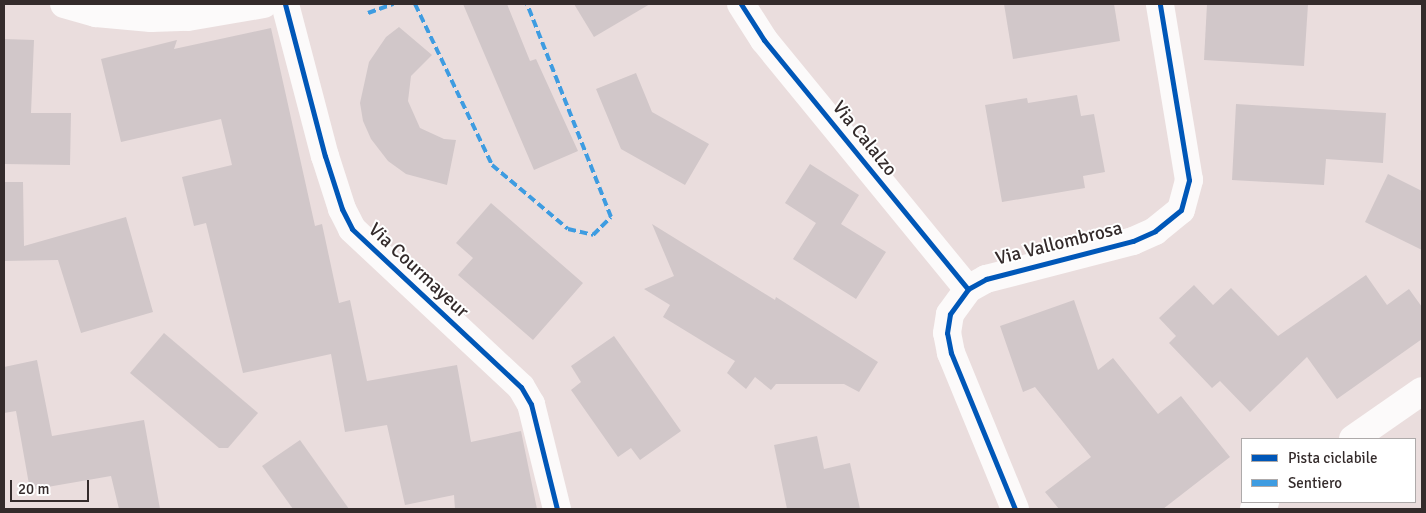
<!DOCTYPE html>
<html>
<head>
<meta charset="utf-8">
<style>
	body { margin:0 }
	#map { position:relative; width:1426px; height:513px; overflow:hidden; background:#eadddd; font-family:Signika,sans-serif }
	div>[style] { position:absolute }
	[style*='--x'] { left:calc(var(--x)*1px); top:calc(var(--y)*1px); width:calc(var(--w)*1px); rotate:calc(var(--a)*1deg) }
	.building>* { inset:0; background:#d1c7c9 }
	.street>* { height:28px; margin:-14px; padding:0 14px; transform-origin:14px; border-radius:14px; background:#fcfafa }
	.secondary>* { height:28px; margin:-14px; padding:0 14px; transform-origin:14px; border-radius:14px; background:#fcfafa }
	.quiet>* { height:4px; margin-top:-2px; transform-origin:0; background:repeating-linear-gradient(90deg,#3e9ce1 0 8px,transparent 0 12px) }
	.cycleway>* { height:5px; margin:-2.5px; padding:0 2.5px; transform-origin:2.5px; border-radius:2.5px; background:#0057b8 }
	span { translate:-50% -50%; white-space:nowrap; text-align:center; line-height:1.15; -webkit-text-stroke:4px #fff; paint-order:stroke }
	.street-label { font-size:19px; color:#342b2b }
	.frame { position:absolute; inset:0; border:5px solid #342b2b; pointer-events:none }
	.legend { position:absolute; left:1241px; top:438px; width:175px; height:65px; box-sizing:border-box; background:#fff; border:1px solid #aeaaaa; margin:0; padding:6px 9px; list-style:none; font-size:15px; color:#342b2b }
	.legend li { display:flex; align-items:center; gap:10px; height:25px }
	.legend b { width:25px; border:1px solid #aeaaaa }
	.scale { position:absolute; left:10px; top:480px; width:79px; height:22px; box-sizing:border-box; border:2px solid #342b2b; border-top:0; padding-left:6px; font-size:15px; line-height:18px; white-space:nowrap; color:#342b2b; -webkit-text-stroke:4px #fff; paint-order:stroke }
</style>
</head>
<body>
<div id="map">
	<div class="building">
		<div style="clip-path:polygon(463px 4px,507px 4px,530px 61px,536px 59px,578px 151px,534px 170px)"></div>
		<div style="clip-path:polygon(574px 4px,650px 4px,594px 37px)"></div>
		<div style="clip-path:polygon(1004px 4px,1114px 4px,1120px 41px,1013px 59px)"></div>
		<div style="clip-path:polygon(1207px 4px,1308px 4px,1304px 66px,1204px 60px)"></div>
		<div style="clip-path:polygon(399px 27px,432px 55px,411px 76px,408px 101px,420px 128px,444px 139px,456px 140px,447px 185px,406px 174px,388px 161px,371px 139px,363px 121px,360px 103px,369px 62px,386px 37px)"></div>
		<div style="clip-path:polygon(271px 28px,315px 226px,322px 224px,339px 303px,350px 300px,367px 381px,457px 365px,471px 442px,521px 431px,537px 509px,455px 509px,454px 495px,405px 505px,387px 425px,345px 432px,331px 354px,243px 373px,206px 223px,194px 226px,182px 177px,232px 165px,221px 119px,121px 142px,101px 59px,177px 40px,174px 49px)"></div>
		<div style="clip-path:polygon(4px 39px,34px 40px,31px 113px,71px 113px,70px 165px,4px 164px)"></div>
		<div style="clip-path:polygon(636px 73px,652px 112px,709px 144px,685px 185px,621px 149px,596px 89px)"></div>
		<div style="clip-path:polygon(1077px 95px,1081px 116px,1094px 114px,1105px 172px,1083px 176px,1085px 188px,1002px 202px,985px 105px,1027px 98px,1028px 103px)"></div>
		<div style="clip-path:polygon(1236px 104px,1386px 113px,1383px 163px,1326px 159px,1324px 185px,1232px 180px)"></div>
		<div style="clip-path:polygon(810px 164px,859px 195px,841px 224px,886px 252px,856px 299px,793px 259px,816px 223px,785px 203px)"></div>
		<div style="clip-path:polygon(1388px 174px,1422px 191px,1422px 250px,1365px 222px)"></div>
		<div style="clip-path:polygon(4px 182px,23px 182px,24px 246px,126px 217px,153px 312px,81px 333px,58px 260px,4px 261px)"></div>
		<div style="clip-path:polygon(491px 203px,583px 283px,533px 340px,458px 275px,473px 258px,456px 243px)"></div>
		<div style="clip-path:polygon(652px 224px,775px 300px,776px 297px,878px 362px,859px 392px,844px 384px,776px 384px,771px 390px,755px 377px,746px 389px,727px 373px,735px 361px,663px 317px,670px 305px,644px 289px,674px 276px)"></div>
		<div style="clip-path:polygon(1366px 275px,1387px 305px,1409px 289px,1422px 307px,1422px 339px,1337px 399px,1307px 357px,1250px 412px,1220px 381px,1212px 388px,1169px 343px,1176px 336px,1159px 318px,1194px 285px,1213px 305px,1231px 288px,1278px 336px)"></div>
		<div style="clip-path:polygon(1074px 300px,1098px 370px,1113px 358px,1158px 414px,1181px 396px,1230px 457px,1163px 509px,1059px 509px,1045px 492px,1091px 457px,1035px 387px,1023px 392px,1000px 326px)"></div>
		<div style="clip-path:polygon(164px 333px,258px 413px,228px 448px,219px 448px,130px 373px)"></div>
		<div style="clip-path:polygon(614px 336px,681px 431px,640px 460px,631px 448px,618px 457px,571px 390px,581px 382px,571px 366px)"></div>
		<div style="clip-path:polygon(37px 360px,52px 436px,144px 420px,160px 509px,119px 509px,111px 476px,30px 490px,16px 411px,4px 413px,4px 367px)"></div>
		<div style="clip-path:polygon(817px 436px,824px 469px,850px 463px,860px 509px,787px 509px,774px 445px)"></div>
		<div style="clip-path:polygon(300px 440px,349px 509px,293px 509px,262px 466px)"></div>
	</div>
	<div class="street">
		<div style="--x:64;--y:4;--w:33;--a:16"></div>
		<div style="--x:96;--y:13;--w:55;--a:5.2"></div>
		<div style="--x:151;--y:18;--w:37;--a:-2"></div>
		<div style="--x:188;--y:17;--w:77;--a:-9.7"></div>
		<div style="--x:285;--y:4;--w:157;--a:75.3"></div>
		<div style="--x:325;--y:156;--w:56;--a:72.2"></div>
		<div style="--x:342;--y:209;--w:22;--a:63"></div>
		<div style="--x:352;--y:229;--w:231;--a:43.1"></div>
		<div style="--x:521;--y:387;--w:20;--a:60"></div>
		<div style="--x:531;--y:404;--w:108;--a:76.1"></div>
		<div style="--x:741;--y:4;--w:43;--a:57.4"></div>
		<div style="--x:764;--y:40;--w:322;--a:50.7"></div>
		<div style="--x:1015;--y:509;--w:169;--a:-112.3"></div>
		<div style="--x:951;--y:353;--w:20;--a:-101"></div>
		<div style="--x:947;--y:333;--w:19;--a:-81"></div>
		<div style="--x:950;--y:314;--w:31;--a:-54"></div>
		<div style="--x:968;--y:289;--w:21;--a:-29"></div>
		<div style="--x:986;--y:279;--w:152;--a:-14.5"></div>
		<div style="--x:1133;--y:241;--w:24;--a:-24"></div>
		<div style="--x:1155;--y:231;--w:33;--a:-39"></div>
		<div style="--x:1181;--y:210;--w:31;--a:-75"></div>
		<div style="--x:1189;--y:180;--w:178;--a:-99.4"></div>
	</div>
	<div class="secondary">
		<div style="--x:1353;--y:439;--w:84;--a:-34.8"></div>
		<div style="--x:1254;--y:509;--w:13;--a:-32"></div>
	</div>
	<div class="quiet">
		<div style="--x:415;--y:4;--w:178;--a:64.4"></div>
		<div style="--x:492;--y:165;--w:99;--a:40.1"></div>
		<div style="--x:568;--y:229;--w:26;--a:13"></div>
		<div style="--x:593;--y:235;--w:25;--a:-45"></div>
		<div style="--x:611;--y:217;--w:229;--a:-111.5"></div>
		<div style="--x:368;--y:13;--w:27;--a:-20"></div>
	</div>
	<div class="cycleway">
		<div style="--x:285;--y:4;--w:157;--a:75.3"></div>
		<div style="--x:325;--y:156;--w:56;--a:72.2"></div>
		<div style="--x:342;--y:209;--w:22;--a:63"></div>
		<div style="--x:352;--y:229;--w:231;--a:43.1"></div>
		<div style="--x:521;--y:387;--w:20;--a:60"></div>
		<div style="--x:531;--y:404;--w:108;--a:76.1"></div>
		<div style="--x:741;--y:4;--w:43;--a:57.4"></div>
		<div style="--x:764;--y:40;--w:322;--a:50.7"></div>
		<div style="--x:1015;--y:509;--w:169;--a:-112.3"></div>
		<div style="--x:951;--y:353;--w:20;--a:-101"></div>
		<div style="--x:947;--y:333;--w:19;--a:-81"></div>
		<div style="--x:950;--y:314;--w:31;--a:-54"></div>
		<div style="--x:968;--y:289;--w:21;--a:-29"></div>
		<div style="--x:986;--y:279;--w:152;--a:-14.5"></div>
		<div style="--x:1133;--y:241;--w:24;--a:-24"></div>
		<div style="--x:1155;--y:231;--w:33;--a:-39"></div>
		<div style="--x:1181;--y:210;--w:31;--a:-75"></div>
		<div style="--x:1189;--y:180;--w:178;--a:-99.4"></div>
	</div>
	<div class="street-label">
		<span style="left:864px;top:139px;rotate:51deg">Via Calalzo</span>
		<span style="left:1059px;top:244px;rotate:-14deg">Via Vallombrosa</span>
		<span style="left:418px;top:271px;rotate:43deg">Via Courmayeur</span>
	</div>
	<div class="frame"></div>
	<ul class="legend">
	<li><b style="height:6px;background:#0057b8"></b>Pista ciclabile</li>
	<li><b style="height:6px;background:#3e9ce1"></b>Sentiero</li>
	</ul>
	<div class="scale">20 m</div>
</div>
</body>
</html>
